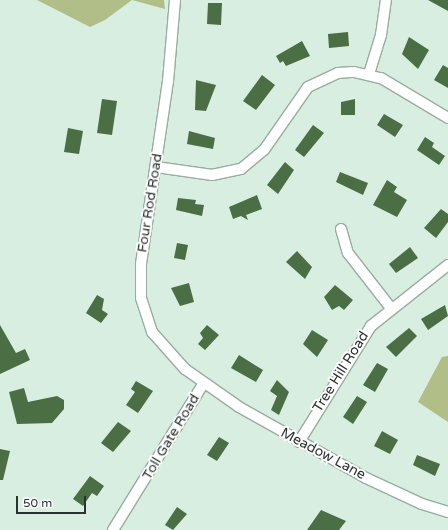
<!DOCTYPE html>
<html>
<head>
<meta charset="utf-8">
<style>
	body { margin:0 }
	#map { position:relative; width:448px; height:530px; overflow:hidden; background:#d8eee1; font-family:"Varela Round",sans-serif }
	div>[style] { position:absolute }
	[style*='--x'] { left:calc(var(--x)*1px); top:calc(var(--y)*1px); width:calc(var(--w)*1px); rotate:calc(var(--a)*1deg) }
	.green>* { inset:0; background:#b1be87 }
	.building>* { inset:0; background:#4b6e44 }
	.roads { filter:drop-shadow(1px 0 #98ada1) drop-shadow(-1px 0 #98ada1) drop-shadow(0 1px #98ada1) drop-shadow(0 -1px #98ada1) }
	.minor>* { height:10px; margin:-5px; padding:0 5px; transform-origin:5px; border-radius:5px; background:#fff }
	span { translate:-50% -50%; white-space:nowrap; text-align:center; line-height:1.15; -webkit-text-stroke:4px #fff; paint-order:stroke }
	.street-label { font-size:14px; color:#2a332e }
	.scale { position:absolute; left:16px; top:496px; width:70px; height:18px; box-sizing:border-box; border:2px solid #2a332e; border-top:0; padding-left:5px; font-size:12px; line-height:14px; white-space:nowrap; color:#2a332e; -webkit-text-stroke:3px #fff; paint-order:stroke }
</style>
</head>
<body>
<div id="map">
	<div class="green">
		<div style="clip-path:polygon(37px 0,164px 0,165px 9px,132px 0,105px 20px,90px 27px)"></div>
		<div style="clip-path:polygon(448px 356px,448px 422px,418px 402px,442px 357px)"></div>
	</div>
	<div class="building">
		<div style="clip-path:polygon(428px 0,448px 0,448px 11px)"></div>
		<div style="clip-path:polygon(208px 3px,222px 3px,221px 25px,207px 24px)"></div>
		<div style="clip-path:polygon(348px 32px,349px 46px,329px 48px,328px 34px)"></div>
		<div style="clip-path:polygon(409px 37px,429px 50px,418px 69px,402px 54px)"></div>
		<div style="clip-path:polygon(302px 41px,310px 56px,286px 66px,283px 61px,280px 63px,276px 56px)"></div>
		<div style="clip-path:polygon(443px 65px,448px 68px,448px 88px,434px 80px)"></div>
		<div style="clip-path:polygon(262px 75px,275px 85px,256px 110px,243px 101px)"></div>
		<div style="clip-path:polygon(196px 80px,216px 85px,206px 111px,195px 110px)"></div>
		<div style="clip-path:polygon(102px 99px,117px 101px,112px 135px,97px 133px)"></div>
		<div style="clip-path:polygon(355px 99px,355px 115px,341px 115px,341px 102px)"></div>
		<div style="clip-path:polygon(384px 114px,403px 125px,395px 137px,377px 125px)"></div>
		<div style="clip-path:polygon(313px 125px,324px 133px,304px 157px,295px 150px)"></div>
		<div style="clip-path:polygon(68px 128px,83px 131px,79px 154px,64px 152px)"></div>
		<div style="clip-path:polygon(189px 131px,215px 138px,213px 149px,187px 144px)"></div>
		<div style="clip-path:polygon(425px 137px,434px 143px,432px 147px,445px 156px,439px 165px,417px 150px)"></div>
		<div style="clip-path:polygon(285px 162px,294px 170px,278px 194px,267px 185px)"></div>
		<div style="clip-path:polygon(340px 172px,368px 183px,363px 195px,336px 182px)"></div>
		<div style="clip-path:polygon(387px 180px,397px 187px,394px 192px,407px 200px,397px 217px,373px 205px)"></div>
		<div style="clip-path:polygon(257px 195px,262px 209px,246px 215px,248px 220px,241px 216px,233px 219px,229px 207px)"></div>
		<div style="clip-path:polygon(178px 198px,196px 200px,195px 204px,204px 205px,202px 216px,176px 210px)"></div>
		<div style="clip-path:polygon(441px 209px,448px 214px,448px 222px,436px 238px,424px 228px)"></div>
		<div style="clip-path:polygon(177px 243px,188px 245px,185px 260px,174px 258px)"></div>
		<div style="clip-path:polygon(410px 247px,418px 258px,396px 273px,389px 264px)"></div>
		<div style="clip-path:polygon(297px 251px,312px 267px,305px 279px,286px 262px)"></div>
		<div style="clip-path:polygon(189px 283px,194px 302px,180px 306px,171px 288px)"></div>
		<div style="clip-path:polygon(335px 285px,353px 300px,344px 310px,339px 306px,332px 310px,324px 297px)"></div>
		<div style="clip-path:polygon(97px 295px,104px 299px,102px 310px,108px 314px,101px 323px,86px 313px)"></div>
		<div style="clip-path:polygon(445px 305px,448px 316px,428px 330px,421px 319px)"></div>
		<div style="clip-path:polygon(0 325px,16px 353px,25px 349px,30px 360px,0 374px)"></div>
		<div style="clip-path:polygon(207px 325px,219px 335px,205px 350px,198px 344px,203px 338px,200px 333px)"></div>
		<div style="clip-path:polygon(409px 328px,417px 336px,396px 357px,386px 347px)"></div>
		<div style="clip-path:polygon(312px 330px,328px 340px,317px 357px,303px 344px)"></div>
		<div style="clip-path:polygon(239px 355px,263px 370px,256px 382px,231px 368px)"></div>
		<div style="clip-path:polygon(377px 363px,388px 369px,375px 392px,363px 385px)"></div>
		<div style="clip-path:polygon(277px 380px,289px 392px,279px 415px,271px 410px,277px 396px,270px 391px)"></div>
		<div style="clip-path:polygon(136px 381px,153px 391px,138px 413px,126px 405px,135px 392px,131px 389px)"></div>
		<div style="clip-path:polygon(24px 388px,28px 402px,57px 396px,64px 400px,64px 409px,52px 423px,17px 424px,9px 392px)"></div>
		<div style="clip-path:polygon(357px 396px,367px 402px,353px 424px,343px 417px)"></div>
		<div style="clip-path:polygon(118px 422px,131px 431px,113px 452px,101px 443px)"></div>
		<div style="clip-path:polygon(382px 431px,398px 440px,390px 454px,374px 446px)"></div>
		<div style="clip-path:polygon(219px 437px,229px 443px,217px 461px,207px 455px)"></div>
		<div style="clip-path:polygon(0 449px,10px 451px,3px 480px,0 480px)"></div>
		<div style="clip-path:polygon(417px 455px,440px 464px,435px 476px,413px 465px)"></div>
		<div style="clip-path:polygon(90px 476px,104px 486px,97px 496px,92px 493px,83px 506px,73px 499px)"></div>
		<div style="clip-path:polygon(177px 507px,187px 514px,173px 530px,165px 525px)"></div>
		<div style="clip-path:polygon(321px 510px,346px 521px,339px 530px,307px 530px)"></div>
	</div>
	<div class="roads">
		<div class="minor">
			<div style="--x:175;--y:0;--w:81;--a:94.9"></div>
			<div style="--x:168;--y:81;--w:185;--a:98.4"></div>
			<div style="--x:141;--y:264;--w:34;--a:90"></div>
			<div style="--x:141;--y:298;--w:36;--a:72"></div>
			<div style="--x:152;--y:332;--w:50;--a:48.3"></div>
			<div style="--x:185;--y:369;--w:66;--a:35.1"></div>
			<div style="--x:239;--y:407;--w:145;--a:29.2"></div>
			<div style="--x:366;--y:478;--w:62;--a:24.9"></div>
			<div style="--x:422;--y:504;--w:27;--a:17"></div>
			<div style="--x:369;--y:74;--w:41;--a:-72.9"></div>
			<div style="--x:381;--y:35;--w:35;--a:-82"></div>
			<div style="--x:156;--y:167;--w:57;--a:8.1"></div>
			<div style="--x:212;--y:175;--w:30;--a:-12"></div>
			<div style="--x:241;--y:169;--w:30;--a:-40"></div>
			<div style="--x:264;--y:150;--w:77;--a:-55.1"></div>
			<div style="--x:308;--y:87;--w:33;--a:-25"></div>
			<div style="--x:338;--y:73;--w:16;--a:-4"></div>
			<div style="--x:354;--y:72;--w:28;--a:13"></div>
			<div style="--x:381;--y:78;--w:78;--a:30.8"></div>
			<div style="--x:341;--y:229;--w:25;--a:74"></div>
			<div style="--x:348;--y:253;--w:68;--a:52.1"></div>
			<div style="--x:299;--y:442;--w:137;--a:-58.2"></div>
			<div style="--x:371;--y:326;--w:98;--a:-38.4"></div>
			<div style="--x:113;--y:530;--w:172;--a:-58.3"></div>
		</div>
	</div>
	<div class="street-label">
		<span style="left:150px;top:203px;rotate:-81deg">Four Rod Road</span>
		<span style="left:341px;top:372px;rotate:-58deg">Tree Hill Road</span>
		<span style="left:171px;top:437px;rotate:-59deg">Toll Gate Road</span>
		<span style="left:323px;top:454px;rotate:28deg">Meadow Lane</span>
	</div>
	<div class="scale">50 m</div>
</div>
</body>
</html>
